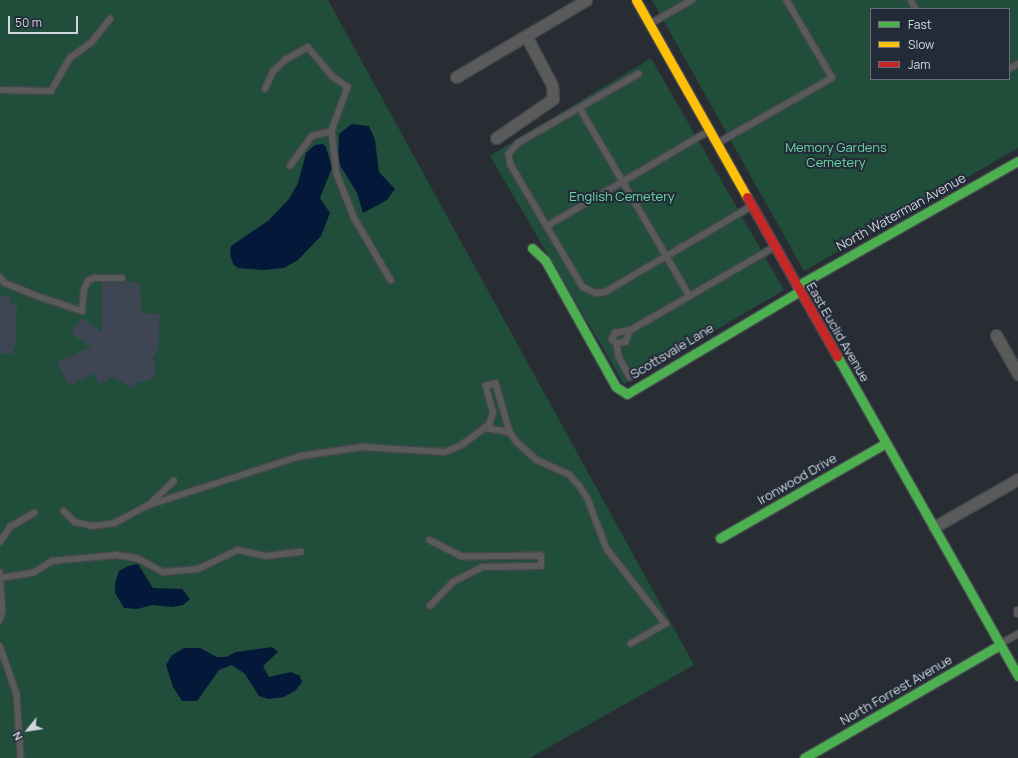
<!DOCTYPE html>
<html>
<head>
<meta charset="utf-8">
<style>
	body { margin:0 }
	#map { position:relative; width:1018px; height:758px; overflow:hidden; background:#282c33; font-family:Manrope,sans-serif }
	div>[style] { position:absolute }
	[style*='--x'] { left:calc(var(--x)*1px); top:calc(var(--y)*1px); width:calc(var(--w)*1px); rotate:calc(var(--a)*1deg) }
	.green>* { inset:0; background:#214e3b }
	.water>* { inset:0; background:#04193a }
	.building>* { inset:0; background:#3e4654 }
	.roads { filter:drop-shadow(1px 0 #44484e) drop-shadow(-1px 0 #44484e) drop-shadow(0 1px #44484e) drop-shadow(0 -1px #44484e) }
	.lane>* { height:5.5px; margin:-2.75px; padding:0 2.75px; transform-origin:2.75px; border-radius:2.75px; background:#5b5a5a }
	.street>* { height:11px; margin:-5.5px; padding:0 5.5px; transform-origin:5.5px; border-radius:5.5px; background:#5b5a5a }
	.fast>* { height:9px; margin:-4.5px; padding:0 4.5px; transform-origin:4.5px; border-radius:4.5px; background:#4caf50 }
	.slow>* { height:9px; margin:-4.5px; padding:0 4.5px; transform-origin:4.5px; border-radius:4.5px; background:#ffc107 }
	.jam>* { height:9px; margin:-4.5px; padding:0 4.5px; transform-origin:4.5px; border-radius:4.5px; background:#c62828 }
	span { translate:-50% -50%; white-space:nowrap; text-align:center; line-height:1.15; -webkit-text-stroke:4px #232b38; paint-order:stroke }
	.park-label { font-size:13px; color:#69d7a4 }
	.street-label { font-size:13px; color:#d1d7df }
	.legend { position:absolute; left:870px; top:8px; width:140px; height:72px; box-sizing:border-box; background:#232b38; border:1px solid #69707b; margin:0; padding:5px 7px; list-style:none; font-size:12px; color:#d1d7df }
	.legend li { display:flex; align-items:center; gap:8px; height:20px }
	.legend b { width:20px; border:1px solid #69707b }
	.north { position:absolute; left:8px; top:710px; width:40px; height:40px; -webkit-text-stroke:3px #232b38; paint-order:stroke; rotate:240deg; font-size:11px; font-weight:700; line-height:16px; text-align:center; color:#d1d7df }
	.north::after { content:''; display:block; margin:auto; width:14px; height:18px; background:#d1d7df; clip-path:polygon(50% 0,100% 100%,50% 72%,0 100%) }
	.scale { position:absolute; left:8px; top:16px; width:70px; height:18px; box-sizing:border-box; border:2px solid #d1d7df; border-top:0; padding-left:5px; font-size:12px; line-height:14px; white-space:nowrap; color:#d1d7df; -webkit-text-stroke:3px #232b38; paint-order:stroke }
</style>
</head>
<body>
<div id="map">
	<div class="green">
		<div style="clip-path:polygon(0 0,328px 0,694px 665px,530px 758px,0 758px)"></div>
		<div style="clip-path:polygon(evenodd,652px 0,1018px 0,1018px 148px,804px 271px,652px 0,871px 9px,1009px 9px,1009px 79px,871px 79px,871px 9px)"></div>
		<div style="clip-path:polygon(651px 58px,784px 290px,624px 384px,490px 156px)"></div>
	</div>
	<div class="water">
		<div style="clip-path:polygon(352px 124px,369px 126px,375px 140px,379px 172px,395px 189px,387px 200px,363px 213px,357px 193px,338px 162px,339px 134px)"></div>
		<div style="clip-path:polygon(323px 144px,326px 147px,332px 168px,320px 198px,330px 213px,321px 236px,298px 260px,284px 268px,263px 270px,238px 268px,233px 264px,230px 254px,231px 246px,268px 221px,289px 199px,298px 183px,306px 153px,315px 145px)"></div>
		<div style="clip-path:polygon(138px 564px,153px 588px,182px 589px,190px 599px,183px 605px,173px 607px,153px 605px,137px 609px,124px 608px,115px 593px,115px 583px,119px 571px,128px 566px)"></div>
		<div style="clip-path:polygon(272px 647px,278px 652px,263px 666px,269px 677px,291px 672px,300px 676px,302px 682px,296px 690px,284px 697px,268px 699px,259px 696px,245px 674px,232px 665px,219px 670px,197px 701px,182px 701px,173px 687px,166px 665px,172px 655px,184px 648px,200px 648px,217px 657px,226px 657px,236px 652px)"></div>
	</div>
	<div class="building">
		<div style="clip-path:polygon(102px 282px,140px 282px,142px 313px,160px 314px,158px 349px,152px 360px,155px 362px,155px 377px,141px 383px,138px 381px,134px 389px,113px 377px,99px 384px,94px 373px,69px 386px,57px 362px,91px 347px,71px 333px,81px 318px,102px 332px)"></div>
		<div style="clip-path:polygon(0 296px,11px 296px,10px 303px,17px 303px,16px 346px,13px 346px,13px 354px,0 353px)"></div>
	</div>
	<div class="roads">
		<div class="lane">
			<div style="--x:911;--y:0;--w:10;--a:61"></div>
			<div style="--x:650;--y:24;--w:48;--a:-29.7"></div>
			<div style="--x:1009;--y:69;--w:10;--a:-29"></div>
			<div style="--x:639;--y:74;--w:138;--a:150.1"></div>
			<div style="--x:519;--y:143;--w:15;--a:132"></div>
			<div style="--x:509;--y:154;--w:11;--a:80"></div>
			<div style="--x:511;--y:165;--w:142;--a:59.5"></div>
			<div style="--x:583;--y:287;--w:14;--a:25"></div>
			<div style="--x:596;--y:293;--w:9;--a:-6"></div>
			<div style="--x:605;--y:292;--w:170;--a:-30.3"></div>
			<div style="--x:265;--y:89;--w:19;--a:-65"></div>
			<div style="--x:273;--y:72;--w:17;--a:-45"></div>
			<div style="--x:285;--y:60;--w:26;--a:-29"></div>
			<div style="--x:308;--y:47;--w:38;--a:50"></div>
			<div style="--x:332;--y:76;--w:19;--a:35"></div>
			<div style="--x:348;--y:87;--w:47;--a:110"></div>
			<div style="--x:332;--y:131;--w:43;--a:83.4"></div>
			<div style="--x:337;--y:174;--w:48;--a:68.2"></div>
			<div style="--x:355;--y:219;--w:71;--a:59.5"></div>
			<div style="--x:0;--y:90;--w:51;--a:1.1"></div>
			<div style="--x:51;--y:91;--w:38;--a:-60"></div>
			<div style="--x:70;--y:58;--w:27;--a:-36"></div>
			<div style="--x:92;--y:42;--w:29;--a:-52"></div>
			<div style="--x:580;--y:108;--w:218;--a:59.7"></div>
			<div style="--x:718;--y:143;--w:131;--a:-29.7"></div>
			<div style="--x:832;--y:78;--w:91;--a:-120.5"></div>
			<div style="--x:290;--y:166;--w:37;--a:-54"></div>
			<div style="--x:312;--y:136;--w:21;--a:-14"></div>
			<div style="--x:547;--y:226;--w:188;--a:-30.4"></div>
			<div style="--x:0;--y:277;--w:8;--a:50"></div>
			<div style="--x:5;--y:283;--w:31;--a:22"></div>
			<div style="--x:34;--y:295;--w:51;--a:18.4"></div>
			<div style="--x:82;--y:311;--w:21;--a:-85"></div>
			<div style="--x:84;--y:290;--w:10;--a:-66"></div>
			<div style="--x:88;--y:281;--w:7;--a:-27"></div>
			<div style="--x:94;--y:278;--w:28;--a:0"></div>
			<div style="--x:631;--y:330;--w:13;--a:113"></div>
			<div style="--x:626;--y:342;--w:9;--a:167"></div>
			<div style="--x:617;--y:344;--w:6;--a:-141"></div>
			<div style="--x:612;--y:340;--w:8;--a:-67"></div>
			<div style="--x:615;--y:333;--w:16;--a:-11"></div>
			<div style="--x:631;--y:330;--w:166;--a:-30"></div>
			<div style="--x:617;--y:344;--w:13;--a:81"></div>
			<div style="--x:619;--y:357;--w:23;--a:61"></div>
			<div style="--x:485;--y:428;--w:25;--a:9"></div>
			<div style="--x:146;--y:506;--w:163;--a:-17.9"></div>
			<div style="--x:301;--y:456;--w:63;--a:-8.3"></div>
			<div style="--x:363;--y:447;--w:82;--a:3.5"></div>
			<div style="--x:445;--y:452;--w:16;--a:-22"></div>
			<div style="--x:460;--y:446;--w:36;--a:-36"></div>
			<div style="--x:489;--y:425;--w:13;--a:-72"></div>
			<div style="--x:493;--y:413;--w:28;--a:-105"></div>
			<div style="--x:486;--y:386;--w:10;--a:-17"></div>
			<div style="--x:496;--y:383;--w:51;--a:74.1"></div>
			<div style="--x:510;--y:432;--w:11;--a:56"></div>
			<div style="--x:516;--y:441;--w:28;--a:42"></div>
			<div style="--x:537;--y:460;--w:35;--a:24"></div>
			<div style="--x:569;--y:474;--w:15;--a:48"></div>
			<div style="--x:579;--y:485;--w:17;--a:57"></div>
			<div style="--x:588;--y:499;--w:53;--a:69.2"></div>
			<div style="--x:607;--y:549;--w:95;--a:51.8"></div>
			<div style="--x:666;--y:624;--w:40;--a:150.3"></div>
			<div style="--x:64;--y:511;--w:16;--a:45"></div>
			<div style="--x:75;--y:522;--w:17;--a:13"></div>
			<div style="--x:92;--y:526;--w:23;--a:-7"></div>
			<div style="--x:115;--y:523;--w:40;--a:-28"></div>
			<div style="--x:150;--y:504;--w:33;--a:-44"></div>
			<div style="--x:0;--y:542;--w:18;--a:-56"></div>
			<div style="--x:10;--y:527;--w:28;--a:-30"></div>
			<div style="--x:0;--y:572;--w:39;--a:86"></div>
			<div style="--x:3;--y:611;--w:10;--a:107"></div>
			<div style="--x:0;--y:578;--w:33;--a:-9"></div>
			<div style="--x:33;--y:573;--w:22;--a:-32"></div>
			<div style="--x:52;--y:561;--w:65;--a:-5.3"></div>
			<div style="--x:117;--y:555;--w:20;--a:9"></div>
			<div style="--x:137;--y:558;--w:30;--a:28"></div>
			<div style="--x:163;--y:572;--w:35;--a:-5"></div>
			<div style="--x:198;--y:569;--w:44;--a:-25.4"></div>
			<div style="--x:238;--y:550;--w:30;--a:12"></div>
			<div style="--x:267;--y:556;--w:34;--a:-7"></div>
			<div style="--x:430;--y:606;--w:33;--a:-46"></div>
			<div style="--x:453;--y:582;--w:33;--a:-27"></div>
			<div style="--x:482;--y:567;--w:59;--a:-1"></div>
			<div style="--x:541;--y:566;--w:10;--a:-90"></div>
			<div style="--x:541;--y:556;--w:79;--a:179.3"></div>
			<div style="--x:462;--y:557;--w:36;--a:-153"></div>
			<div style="--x:1018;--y:610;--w:4;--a:90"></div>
			<div style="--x:1000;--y:644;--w:21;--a:-29"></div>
			<div style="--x:0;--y:646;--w:51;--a:70.5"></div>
			<div style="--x:17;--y:694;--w:64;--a:86.4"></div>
		</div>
		<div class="street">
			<div style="--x:456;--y:77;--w:151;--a:-30.6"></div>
			<div style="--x:496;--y:138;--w:69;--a:-34.4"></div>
			<div style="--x:553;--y:99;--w:14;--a:-94"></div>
			<div style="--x:552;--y:85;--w:55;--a:-118"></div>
			<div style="--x:996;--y:335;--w:45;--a:60.6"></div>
			<div style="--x:934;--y:527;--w:97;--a:-29.7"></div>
		</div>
		<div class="fast">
			<div style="--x:532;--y:248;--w:18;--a:43"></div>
			<div style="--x:545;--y:260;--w:145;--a:60.8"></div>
			<div style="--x:616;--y:387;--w:13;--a:32"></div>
			<div style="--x:627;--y:394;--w:201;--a:-30.8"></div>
			<div style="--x:797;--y:286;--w:254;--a:-29.5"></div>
			<div style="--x:837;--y:356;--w:368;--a:60.5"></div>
			<div style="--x:720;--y:538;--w:191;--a:-29.8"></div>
			<div style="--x:804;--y:758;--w:226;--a:-30"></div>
		</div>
		<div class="slow">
			<div style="--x:636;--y:0;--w:226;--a:60.6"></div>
		</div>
		<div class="jam">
			<div style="--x:747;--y:197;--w:183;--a:60.5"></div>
		</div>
	</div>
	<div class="park-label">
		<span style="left:836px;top:155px">Memory Gardens<br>Cemetery</span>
		<span style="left:622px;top:196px">English Cemetery</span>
	</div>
	<div class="street-label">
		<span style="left:901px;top:212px;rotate:-29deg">North Waterman Avenue</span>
		<span style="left:838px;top:332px;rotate:60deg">East Euclid Avenue</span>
		<span style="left:672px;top:351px;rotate:-31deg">Scottsvale Lane</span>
		<span style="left:797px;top:479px;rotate:-30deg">Ironwood Drive</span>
		<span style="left:896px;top:690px;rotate:-30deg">North Forrest Avenue</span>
	</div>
	<ul class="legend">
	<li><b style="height:5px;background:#4caf50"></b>Fast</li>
	<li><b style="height:5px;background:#ffc107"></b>Slow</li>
	<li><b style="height:5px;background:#c62828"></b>Jam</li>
	</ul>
	<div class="north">N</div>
	<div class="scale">50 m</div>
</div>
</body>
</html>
